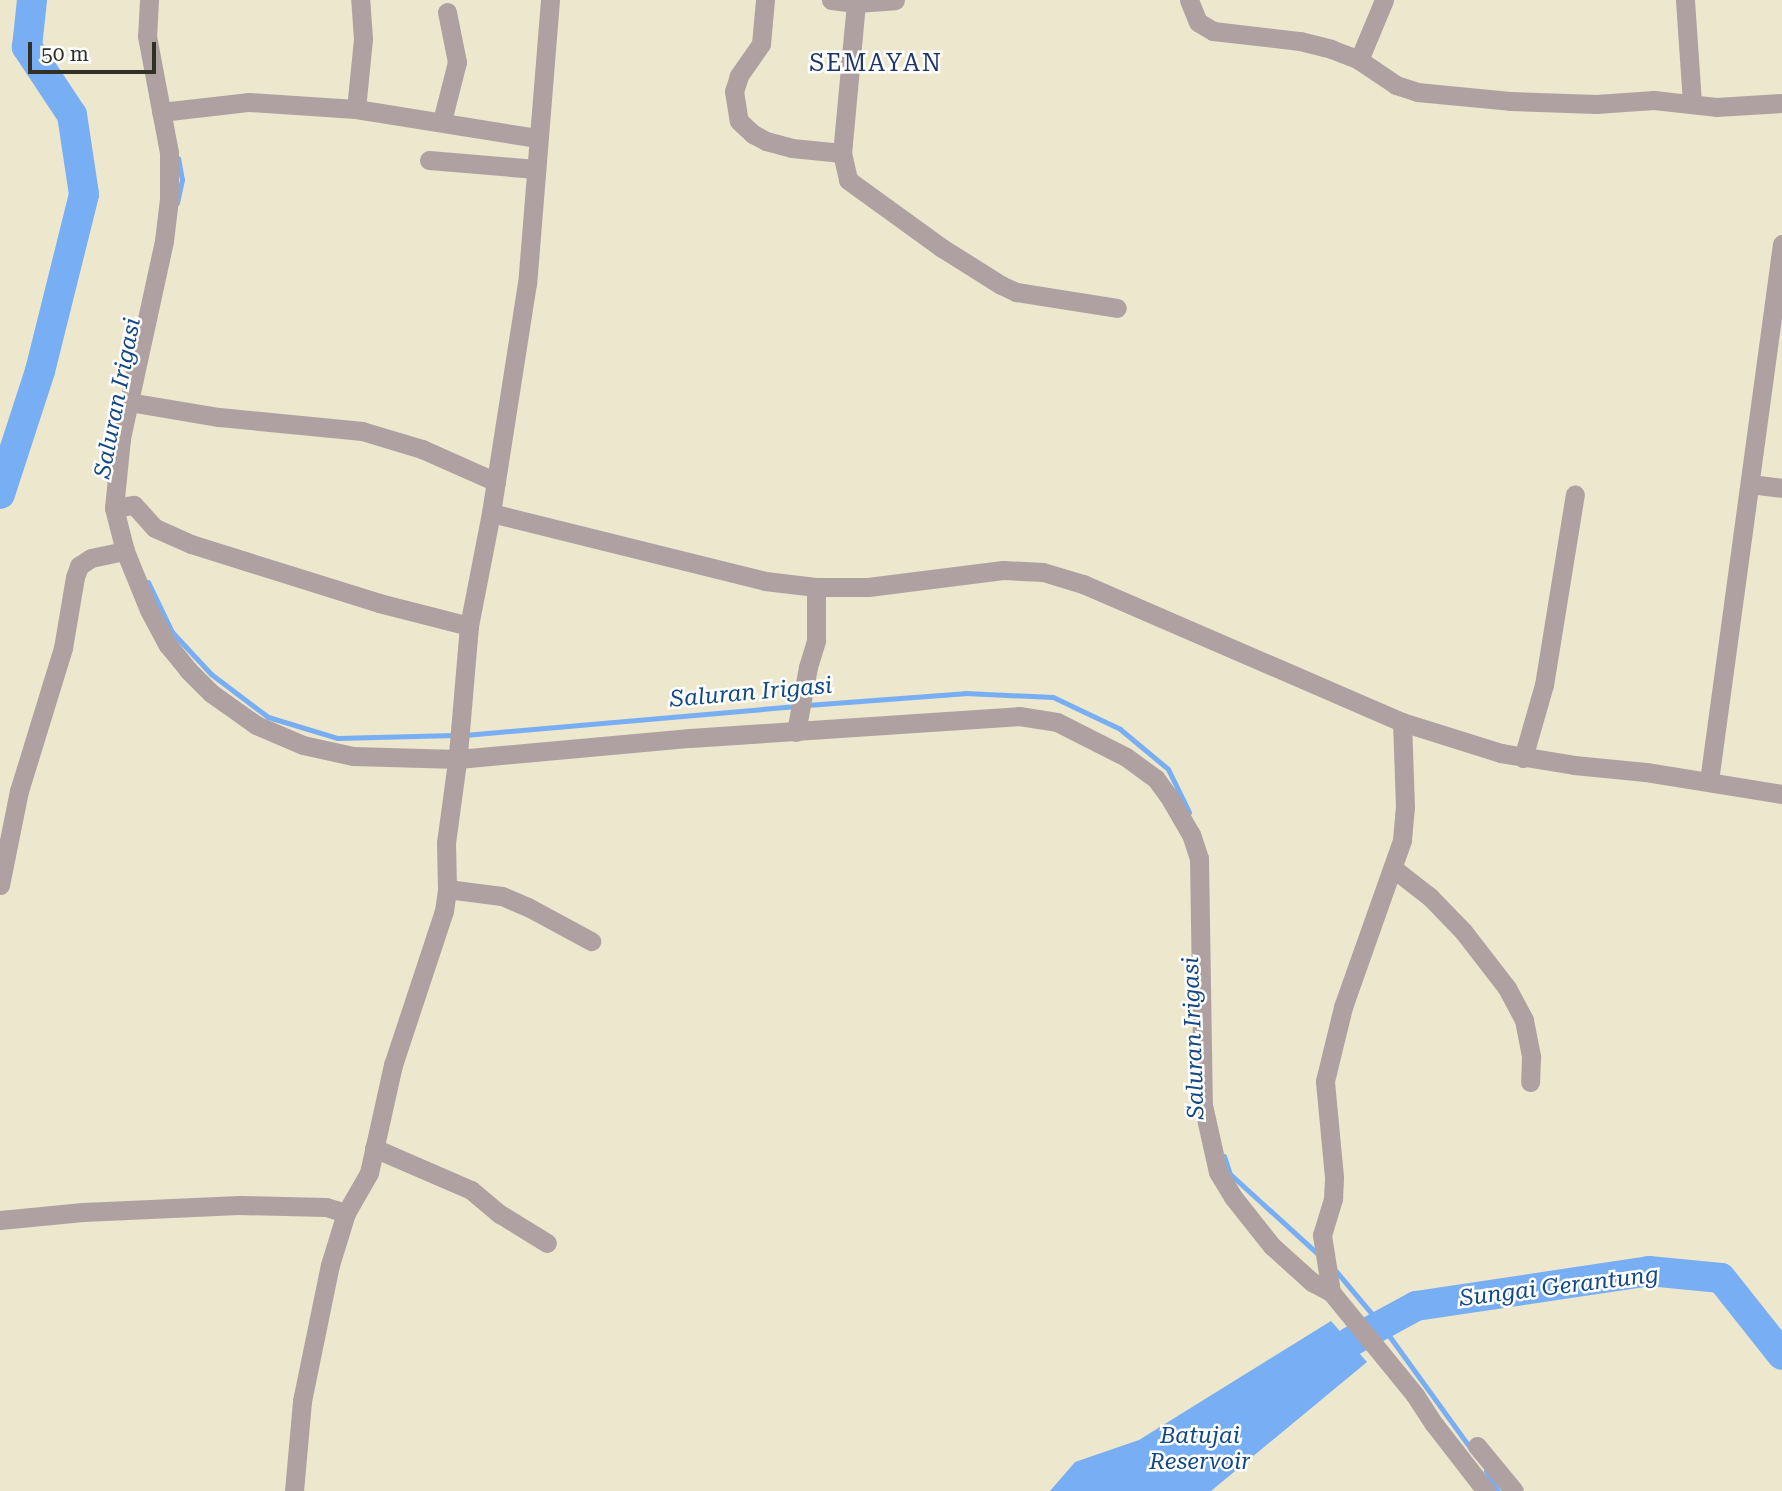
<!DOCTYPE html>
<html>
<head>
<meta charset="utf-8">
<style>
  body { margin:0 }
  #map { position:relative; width:1782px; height:1491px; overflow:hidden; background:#ece7cd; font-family:"Roboto Serif",serif }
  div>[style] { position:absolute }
  .water>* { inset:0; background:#78aef3 }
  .stream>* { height:5px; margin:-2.5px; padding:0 2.5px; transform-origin:2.5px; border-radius:2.5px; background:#78aef3 }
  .river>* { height:30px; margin:-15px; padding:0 15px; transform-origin:15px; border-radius:15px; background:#78aef3 }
  .minor>* { height:19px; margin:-9.5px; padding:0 9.5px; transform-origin:9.5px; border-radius:9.5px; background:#afa1a2 }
  .tertiary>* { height:19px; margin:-9.5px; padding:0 9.5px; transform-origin:9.5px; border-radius:9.5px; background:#afa1a2 }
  span { translate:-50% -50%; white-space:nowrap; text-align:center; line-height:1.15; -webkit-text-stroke:5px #fff; paint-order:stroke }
  .water-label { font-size:23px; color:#124885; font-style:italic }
  .quarter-label { font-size:24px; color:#1e366d; letter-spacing:2px }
  .scale { position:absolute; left:28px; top:42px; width:128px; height:32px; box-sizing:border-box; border:4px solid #313025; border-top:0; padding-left:9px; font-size:21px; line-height:24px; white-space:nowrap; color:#313025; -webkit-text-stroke:5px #fff; paint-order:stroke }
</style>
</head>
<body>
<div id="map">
  <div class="water">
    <i style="clip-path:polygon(1331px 1321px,1367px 1362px,1211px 1491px,1050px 1491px,1075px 1462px,1139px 1440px)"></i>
  </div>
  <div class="stream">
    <i style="left:177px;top:203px;width:24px;rotate:-78deg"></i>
    <i style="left:182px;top:180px;width:22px;rotate:-100deg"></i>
    <i style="left:148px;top:582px;width:55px;rotate:64.4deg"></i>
    <i style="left:172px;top:632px;width:57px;rotate:47.1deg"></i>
    <i style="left:211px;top:674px;width:71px;rotate:37deg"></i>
    <i style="left:268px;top:717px;width:72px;rotate:16.9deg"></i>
    <i style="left:337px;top:738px;width:118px;rotate:-1.5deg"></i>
    <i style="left:807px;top:705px;width:158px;rotate:-4.3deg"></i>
    <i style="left:965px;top:693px;width:88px;rotate:2.6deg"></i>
    <i style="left:1053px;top:697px;width:74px;rotate:25.5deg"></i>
    <i style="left:1120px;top:729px;width:62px;rotate:39.8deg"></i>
    <i style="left:1168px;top:769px;width:48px;rotate:64deg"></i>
    <i style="left:465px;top:735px;width:333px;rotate:-5deg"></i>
    <i style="left:1224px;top:1156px;width:19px;rotate:72deg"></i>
    <i style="left:1230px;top:1174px;width:122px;rotate:42.3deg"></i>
    <i style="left:1335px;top:1270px;width:73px;rotate:50deg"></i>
    <i style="left:1382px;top:1326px;width:152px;rotate:54.1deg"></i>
    <i style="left:1486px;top:1471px;width:23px;rotate:59deg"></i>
  </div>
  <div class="river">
    <i style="left:0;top:494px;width:129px;rotate:-72deg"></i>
    <i style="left:40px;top:371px;width:182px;rotate:-76deg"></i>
    <i style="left:84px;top:194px;width:80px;rotate:-98.6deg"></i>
    <i style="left:72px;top:115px;width:82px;rotate:-123.5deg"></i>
    <i style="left:27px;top:47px;width:47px;rotate:-83.9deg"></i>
    <i style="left:1350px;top:1342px;width:75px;rotate:-28.6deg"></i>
    <i style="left:1416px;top:1306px;width:236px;rotate:-8.5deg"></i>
    <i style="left:1649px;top:1271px;width:72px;rotate:5.6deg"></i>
    <i style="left:1721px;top:1278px;width:98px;rotate:51.6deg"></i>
  </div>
  <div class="minor">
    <i style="left:149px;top:0;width:36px;rotate:93deg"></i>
    <i style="left:147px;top:36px;width:118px;rotate:79.3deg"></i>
    <i style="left:169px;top:152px;width:47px;rotate:90deg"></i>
    <i style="left:169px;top:199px;width:42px;rotate:96.8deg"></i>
    <i style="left:164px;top:241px;width:203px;rotate:102.3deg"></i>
    <i style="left:121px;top:439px;width:69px;rotate:95.8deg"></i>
    <i style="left:114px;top:508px;width:44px;rotate:75.7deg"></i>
    <i style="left:125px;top:551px;width:64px;rotate:67.9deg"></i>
    <i style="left:149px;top:610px;width:40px;rotate:62deg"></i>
    <i style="left:168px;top:645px;width:32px;rotate:51deg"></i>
    <i style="left:188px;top:670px;width:33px;rotate:45deg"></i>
    <i style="left:211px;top:693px;width:55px;rotate:35.4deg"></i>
    <i style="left:256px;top:725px;width:51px;rotate:23.1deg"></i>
    <i style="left:303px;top:745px;width:51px;rotate:12.4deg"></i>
    <i style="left:353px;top:756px;width:105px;rotate:1.6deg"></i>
    <i style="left:458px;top:759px;width:233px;rotate:-5.2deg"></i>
    <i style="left:690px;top:738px;width:330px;rotate:-3.8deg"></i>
    <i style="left:1019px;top:716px;width:38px;rotate:9deg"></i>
    <i style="left:1057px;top:722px;width:77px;rotate:26.9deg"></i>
    <i style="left:1126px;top:757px;width:37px;rotate:36deg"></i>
    <i style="left:1156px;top:779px;width:26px;rotate:54deg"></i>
    <i style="left:1171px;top:800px;width:39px;rotate:60deg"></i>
    <i style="left:1191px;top:834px;width:25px;rotate:72deg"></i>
    <i style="left:1199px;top:858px;width:247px;rotate:89.1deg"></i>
    <i style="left:1203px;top:1105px;width:69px;rotate:77.4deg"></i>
    <i style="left:1218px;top:1172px;width:29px;rotate:59deg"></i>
    <i style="left:1233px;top:1197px;width:63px;rotate:51.5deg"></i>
    <i style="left:1272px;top:1246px;width:54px;rotate:42deg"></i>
    <i style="left:1312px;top:1282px;width:21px;rotate:28deg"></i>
    <i style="left:1331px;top:1292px;width:133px;rotate:50.8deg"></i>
    <i style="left:1415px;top:1395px;width:35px;rotate:57deg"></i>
    <i style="left:1434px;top:1424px;width:85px;rotate:52.2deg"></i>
    <i style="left:765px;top:0;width:44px;rotate:95.2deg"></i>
    <i style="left:761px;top:44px;width:39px;rotate:125deg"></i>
    <i style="left:739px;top:76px;width:16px;rotate:108deg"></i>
    <i style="left:734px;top:91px;width:30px;rotate:81deg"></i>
    <i style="left:739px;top:121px;width:19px;rotate:43deg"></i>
    <i style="left:753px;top:134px;width:15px;rotate:28deg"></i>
    <i style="left:766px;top:141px;width:27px;rotate:15deg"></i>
    <i style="left:792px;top:148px;width:50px;rotate:5.7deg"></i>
    <i style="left:831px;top:0;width:25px;rotate:7deg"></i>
    <i style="left:856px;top:3px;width:39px;rotate:-4deg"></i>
    <i style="left:1189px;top:0;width:24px;rotate:68deg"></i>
    <i style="left:1198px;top:22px;width:17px;rotate:31deg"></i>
    <i style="left:1213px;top:31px;width:88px;rotate:6.6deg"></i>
    <i style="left:1300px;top:41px;width:32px;rotate:14deg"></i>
    <i style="left:1331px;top:49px;width:30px;rotate:21deg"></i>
    <i style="left:1359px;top:60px;width:45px;rotate:34deg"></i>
    <i style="left:1396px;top:85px;width:22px;rotate:18deg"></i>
    <i style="left:1417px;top:92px;width:93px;rotate:5.5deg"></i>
    <i style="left:1510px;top:101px;width:86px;rotate:2deg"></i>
    <i style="left:1596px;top:104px;width:58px;rotate:-3.9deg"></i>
    <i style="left:1654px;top:100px;width:62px;rotate:6.4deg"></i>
    <i style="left:1716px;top:107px;width:66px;rotate:-3.5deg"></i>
    <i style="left:1685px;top:0;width:104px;rotate:86.1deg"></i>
    <i style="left:856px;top:3px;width:151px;rotate:95.3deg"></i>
    <i style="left:842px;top:153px;width:28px;rotate:77deg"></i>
    <i style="left:848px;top:180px;width:116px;rotate:35.9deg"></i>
    <i style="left:942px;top:248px;width:70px;rotate:32.1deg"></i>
    <i style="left:1001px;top:285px;width:17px;rotate:25deg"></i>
    <i style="left:1016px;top:292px;width:102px;rotate:9deg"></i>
    <i style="left:1359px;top:60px;width:65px;rotate:-67.4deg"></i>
    <i style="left:356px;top:109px;width:70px;rotate:-84.3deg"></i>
    <i style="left:363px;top:39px;width:39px;rotate:-94deg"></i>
    <i style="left:161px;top:112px;width:89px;rotate:-6.5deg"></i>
    <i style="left:249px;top:102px;width:107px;rotate:3.7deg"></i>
    <i style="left:356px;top:109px;width:184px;rotate:9.1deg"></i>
    <i style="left:442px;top:121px;width:61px;rotate:-75.7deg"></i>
    <i style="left:457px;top:62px;width:51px;rotate:-101.3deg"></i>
    <i style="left:429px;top:160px;width:107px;rotate:4.8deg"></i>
    <i style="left:129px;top:402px;width:91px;rotate:9.5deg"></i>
    <i style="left:219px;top:417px;width:144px;rotate:5.6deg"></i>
    <i style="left:362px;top:431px;width:63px;rotate:16.7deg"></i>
    <i style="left:422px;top:449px;width:81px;rotate:24deg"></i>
    <i style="left:1750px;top:484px;width:32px;rotate:7deg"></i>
    <i style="left:114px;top:508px;width:20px;rotate:-9deg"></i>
    <i style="left:134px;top:505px;width:31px;rotate:48deg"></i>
    <i style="left:155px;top:528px;width:39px;rotate:24deg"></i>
    <i style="left:191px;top:544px;width:197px;rotate:17.4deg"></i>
    <i style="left:379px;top:603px;width:93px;rotate:14.3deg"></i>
    <i style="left:796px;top:732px;width:66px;rotate:-79.5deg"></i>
    <i style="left:808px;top:667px;width:28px;rotate:-73deg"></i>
    <i style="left:816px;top:640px;width:53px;rotate:-90deg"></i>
    <i style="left:1523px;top:758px;width:76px;rotate:-74deg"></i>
    <i style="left:1544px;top:685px;width:193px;rotate:-80.8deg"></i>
    <i style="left:1709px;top:781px;width:542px;rotate:-82.26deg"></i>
    <i style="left:1394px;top:869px;width:46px;rotate:37.9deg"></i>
    <i style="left:1430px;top:897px;width:47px;rotate:45.9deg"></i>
    <i style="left:1463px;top:931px;width:72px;rotate:52.3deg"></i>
    <i style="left:1507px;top:988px;width:36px;rotate:62deg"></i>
    <i style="left:1524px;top:1020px;width:38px;rotate:79deg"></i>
    <i style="left:1531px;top:1057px;width:25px;rotate:92deg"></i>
    <i style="left:0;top:885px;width:96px;rotate:-78.6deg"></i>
    <i style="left:19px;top:791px;width:150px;rotate:-72.9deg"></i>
    <i style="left:63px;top:648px;width:72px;rotate:-80.4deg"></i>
    <i style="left:75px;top:577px;width:12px;rotate:-70deg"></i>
    <i style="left:79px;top:566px;width:14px;rotate:-34deg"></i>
    <i style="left:91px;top:558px;width:35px;rotate:-12deg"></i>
    <i style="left:447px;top:889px;width:55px;rotate:7.3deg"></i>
    <i style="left:502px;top:896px;width:28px;rotate:23deg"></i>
    <i style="left:528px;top:907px;width:72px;rotate:28.4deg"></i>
    <i style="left:374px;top:1148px;width:106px;rotate:23.4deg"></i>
    <i style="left:471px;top:1190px;width:38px;rotate:40deg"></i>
    <i style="left:500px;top:1214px;width:55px;rotate:31.7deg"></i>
    <i style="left:0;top:1220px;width:83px;rotate:-5.5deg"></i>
    <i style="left:83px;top:1212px;width:156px;rotate:-2.6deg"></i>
    <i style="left:239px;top:1205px;width:87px;rotate:1.3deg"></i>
    <i style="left:326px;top:1207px;width:21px;rotate:17deg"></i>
    <i style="left:346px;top:1213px;width:46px;rotate:-60.1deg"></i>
    <i style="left:369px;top:1173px;width:111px;rotate:-77.5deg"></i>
    <i style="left:393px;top:1065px;width:162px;rotate:-71.7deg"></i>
    <i style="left:444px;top:911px;width:22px;rotate:-82deg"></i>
    <i style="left:447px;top:889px;width:46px;rotate:-91.2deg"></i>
    <i style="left:446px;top:843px;width:90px;rotate:-82.3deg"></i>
    <i style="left:458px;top:754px;width:128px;rotate:-85.1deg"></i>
    <i style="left:469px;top:626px;width:115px;rotate:-79deg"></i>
    <i style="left:1331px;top:1292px;width:58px;rotate:-99deg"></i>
    <i style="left:1322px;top:1235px;width:39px;rotate:-73deg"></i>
    <i style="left:1333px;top:1198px;width:21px;rotate:-87deg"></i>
    <i style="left:1334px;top:1177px;width:96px;rotate:-95.4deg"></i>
    <i style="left:1325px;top:1081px;width:76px;rotate:-76.3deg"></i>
    <i style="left:1343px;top:1007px;width:177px;rotate:-70.5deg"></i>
    <i style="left:1402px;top:840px;width:33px;rotate:-85deg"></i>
    <i style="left:1405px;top:807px;width:85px;rotate:-92deg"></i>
    <i style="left:1477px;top:1446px;width:58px;rotate:50.6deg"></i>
    <i style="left:294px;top:1491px;width:90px;rotate:-84.9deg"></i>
    <i style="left:302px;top:1401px;width:139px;rotate:-78.4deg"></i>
    <i style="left:330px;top:1265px;width:54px;rotate:-72.9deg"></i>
  </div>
  <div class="tertiary">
    <i style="left:550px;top:0;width:284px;rotate:94.6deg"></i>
    <i style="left:527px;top:283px;width:233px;rotate:98.9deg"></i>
    <i style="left:491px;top:513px;width:282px;rotate:13.9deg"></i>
    <i style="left:765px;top:581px;width:51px;rotate:6.7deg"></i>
    <i style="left:816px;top:587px;width:52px"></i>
    <i style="left:868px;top:587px;width:136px;rotate:-7.2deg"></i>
    <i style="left:1003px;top:570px;width:40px;rotate:2.9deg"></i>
    <i style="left:1043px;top:572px;width:42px;rotate:16.7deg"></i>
    <i style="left:1083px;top:584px;width:348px;rotate:23.4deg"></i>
    <i style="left:1402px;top:722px;width:104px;rotate:17.4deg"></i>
    <i style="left:1501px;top:753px;width:74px;rotate:9.3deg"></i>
    <i style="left:1574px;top:765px;width:72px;rotate:5.6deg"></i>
    <i style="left:1646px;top:772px;width:138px;rotate:9.2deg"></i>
  </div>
  <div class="water-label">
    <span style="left:118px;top:398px;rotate:-79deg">Saluran Irigasi</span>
    <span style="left:751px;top:693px;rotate:-5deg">Saluran Irigasi</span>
    <span style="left:1194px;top:1038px;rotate:-92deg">Saluran Irigasi</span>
    <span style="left:1559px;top:1287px;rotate:-7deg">Sungai Gerantung</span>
    <span style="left:1200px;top:1449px">Batujai<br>Reservoir</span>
  </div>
  <div class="quarter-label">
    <span style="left:876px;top:64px">SEMAYAN</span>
  </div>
  <div class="scale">50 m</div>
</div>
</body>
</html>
